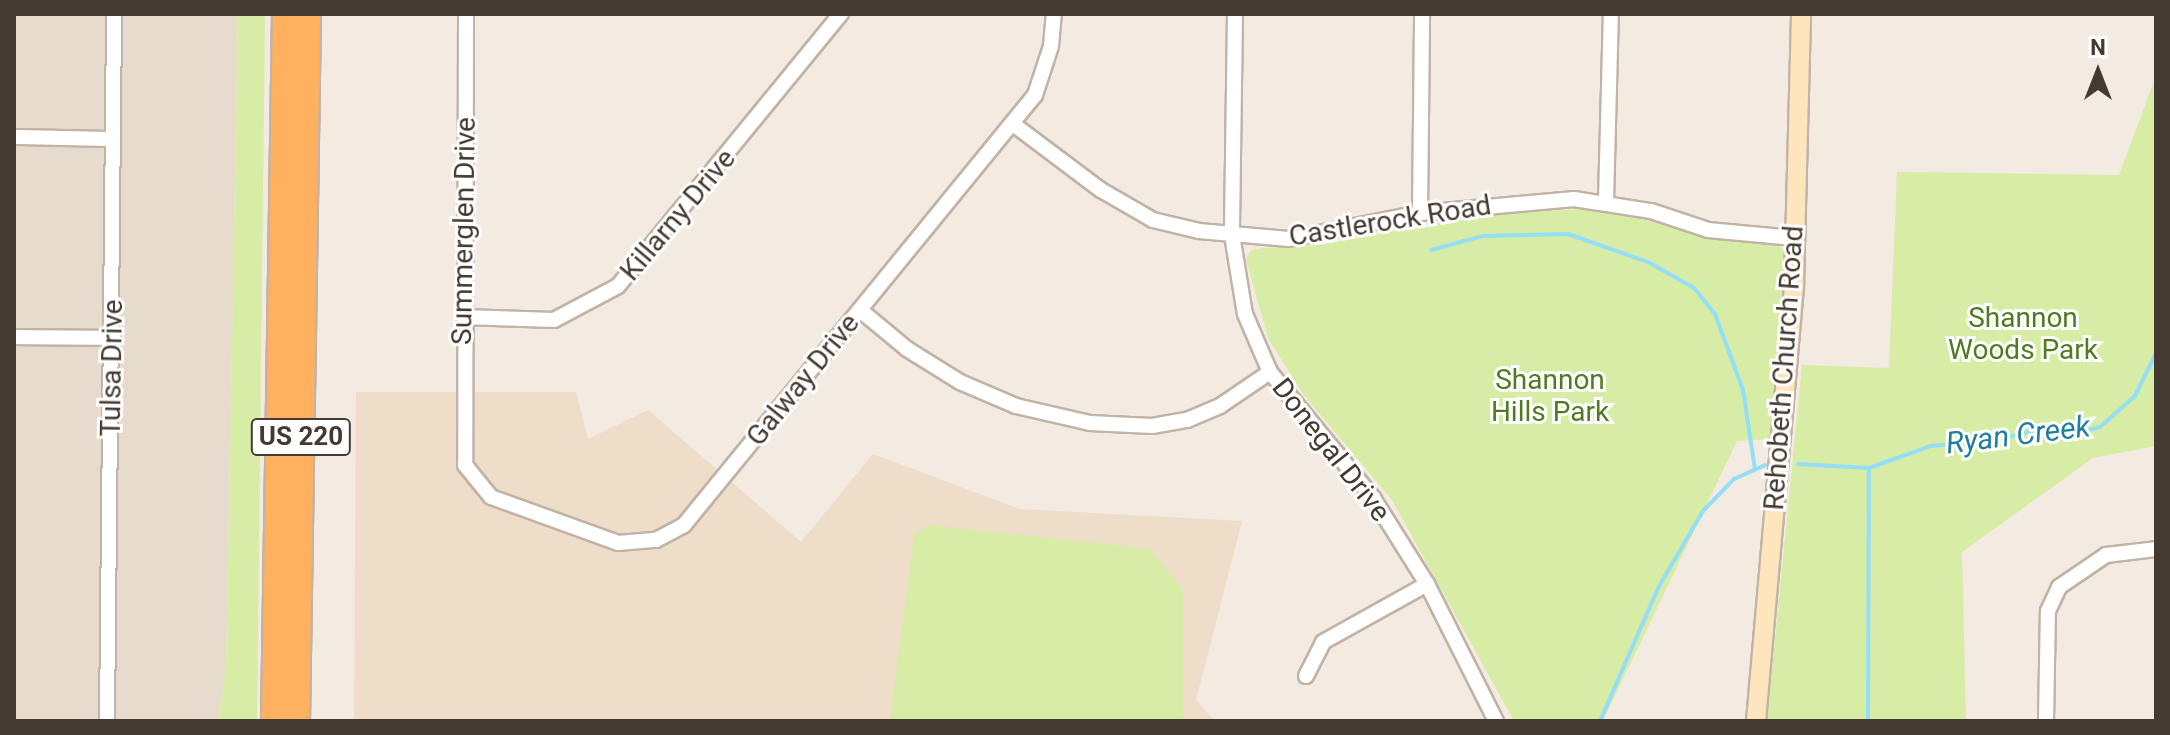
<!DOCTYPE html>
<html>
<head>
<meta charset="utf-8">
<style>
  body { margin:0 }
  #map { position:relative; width:2170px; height:735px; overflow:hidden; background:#f3eae1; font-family:Roboto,sans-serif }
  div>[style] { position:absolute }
  .residential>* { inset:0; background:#e7dbce }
  .education>* { inset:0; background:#eeddc9 }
  .green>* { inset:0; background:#d7eca5 }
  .stream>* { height:4px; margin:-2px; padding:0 2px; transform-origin:2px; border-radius:2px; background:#95def7 }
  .roads { filter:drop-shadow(2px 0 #c1b3a6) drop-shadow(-2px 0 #c1b3a6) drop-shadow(0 2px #c1b3a6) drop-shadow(0 -2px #c1b3a6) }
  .street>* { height:14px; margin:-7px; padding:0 7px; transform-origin:7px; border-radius:7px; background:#fff }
  .secondary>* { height:18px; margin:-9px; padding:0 9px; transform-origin:9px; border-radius:9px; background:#ffe5be }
  .highway>* { height:24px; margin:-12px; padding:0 12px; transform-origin:12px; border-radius:12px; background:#ffb15f }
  span { translate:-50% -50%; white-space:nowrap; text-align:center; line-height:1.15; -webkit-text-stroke:6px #fff; paint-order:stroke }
  .shield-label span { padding:2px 6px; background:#fff; border:2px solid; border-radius:6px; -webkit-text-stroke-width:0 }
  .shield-label { font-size:26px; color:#443a31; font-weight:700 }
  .street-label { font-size:28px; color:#443a31 }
  .park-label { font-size:28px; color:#507b20 }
  .water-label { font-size:30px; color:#1f7ea0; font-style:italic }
  .frame { position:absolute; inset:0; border:16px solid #443a31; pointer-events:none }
  .north { position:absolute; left:2058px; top:32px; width:80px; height:80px; -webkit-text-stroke:6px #fff; paint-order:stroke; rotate:0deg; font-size:22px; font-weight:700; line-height:32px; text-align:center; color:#443a31 }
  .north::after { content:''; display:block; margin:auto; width:28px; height:36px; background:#443a31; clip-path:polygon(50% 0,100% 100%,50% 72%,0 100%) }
</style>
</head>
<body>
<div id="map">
  <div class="residential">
    <i style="clip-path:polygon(14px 14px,238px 14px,226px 671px,218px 721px,14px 721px)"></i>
  </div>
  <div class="education">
    <i style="clip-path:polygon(356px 392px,576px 392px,588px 439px,648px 410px,801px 542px,873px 454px,1019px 509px,1242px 521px,1196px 700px,1215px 721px,354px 721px)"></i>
  </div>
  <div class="green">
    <i style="clip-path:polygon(238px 14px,265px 14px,257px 721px,218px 721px,226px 671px)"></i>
    <i style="clip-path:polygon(2156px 76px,2156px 446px,2093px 458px,1962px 552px,1966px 721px,1767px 721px,1802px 365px,1889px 368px,1897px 172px,2119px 175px)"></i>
    <i style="clip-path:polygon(1578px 209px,1620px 213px,1708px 238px,1777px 245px,1785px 251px,1771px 439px,1737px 441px,1603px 721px,1514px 721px,1392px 500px,1303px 394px,1268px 338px,1246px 259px,1251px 250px,1263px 248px,1320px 245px,1476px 216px)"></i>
    <i style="clip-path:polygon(928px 525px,1150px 549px,1183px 590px,1183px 721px,890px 721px,914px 536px)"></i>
  </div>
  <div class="stream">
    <i style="left:1431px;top:250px;width:54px;rotate:-15.1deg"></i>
    <i style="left:1483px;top:236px;width:85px;rotate:-1.3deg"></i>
    <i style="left:1568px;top:234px;width:85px;rotate:19.3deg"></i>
    <i style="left:1648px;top:262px;width:53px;rotate:29.5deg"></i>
    <i style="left:1694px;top:288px;width:33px;rotate:51deg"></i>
    <i style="left:1715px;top:314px;width:81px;rotate:69.8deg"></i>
    <i style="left:1743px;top:390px;width:80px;rotate:81.4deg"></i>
    <i style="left:1798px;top:464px;width:71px;rotate:3.2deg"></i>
    <i style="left:1869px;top:468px;width:66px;rotate:-19.5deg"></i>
    <i style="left:1931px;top:446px;width:67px;rotate:-5.1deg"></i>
    <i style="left:1998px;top:440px;width:39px;rotate:-15deg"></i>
    <i style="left:2036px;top:430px;width:44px;rotate:3.9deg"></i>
    <i style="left:2080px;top:433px;width:21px;rotate:-17deg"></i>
    <i style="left:2100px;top:427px;width:47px;rotate:-41.5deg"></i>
    <i style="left:2135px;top:396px;width:48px;rotate:-64deg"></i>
    <i style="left:1600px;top:721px;width:145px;rotate:-66.4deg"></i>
    <i style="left:1658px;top:588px;width:89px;rotate:-59.7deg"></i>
    <i style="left:1703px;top:511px;width:45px;rotate:-45.9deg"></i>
    <i style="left:1734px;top:479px;width:34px;rotate:-24deg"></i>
    <i style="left:1868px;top:721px;width:253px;rotate:-89.8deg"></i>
  </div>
  <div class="roads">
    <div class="street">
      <i style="left:466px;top:14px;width:451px;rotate:90.1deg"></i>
      <i style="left:465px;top:465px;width:41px;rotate:50.9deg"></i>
      <i style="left:491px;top:497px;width:135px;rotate:19.9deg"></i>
      <i style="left:618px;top:543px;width:38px;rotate:-5deg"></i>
      <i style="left:656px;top:540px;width:32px;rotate:-28deg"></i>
      <i style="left:684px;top:525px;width:555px;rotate:-50.78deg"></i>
      <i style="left:1035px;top:95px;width:52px;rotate:-71.9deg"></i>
      <i style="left:1051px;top:46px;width:32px;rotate:-85deg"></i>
      <i style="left:1235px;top:14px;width:221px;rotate:90.8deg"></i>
      <i style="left:1232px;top:235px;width:80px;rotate:80.7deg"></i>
      <i style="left:1245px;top:314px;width:63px;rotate:66.7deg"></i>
      <i style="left:1270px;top:372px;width:163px;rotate:50.7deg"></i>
      <i style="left:1373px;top:498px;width:102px;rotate:57.9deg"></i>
      <i style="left:1427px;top:584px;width:153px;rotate:63.3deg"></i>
      <i style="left:1013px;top:124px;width:110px;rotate:36.9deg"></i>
      <i style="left:1101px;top:190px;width:60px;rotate:30deg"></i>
      <i style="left:1153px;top:220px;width:47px;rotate:13.4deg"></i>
      <i style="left:1199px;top:231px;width:90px;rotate:5.1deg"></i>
      <i style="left:1289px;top:239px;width:134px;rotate:-11.2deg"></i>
      <i style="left:1420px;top:213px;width:155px;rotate:-5.2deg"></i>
      <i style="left:1574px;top:199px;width:78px;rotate:8.9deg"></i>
      <i style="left:1651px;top:211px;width:60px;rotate:18.4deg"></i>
      <i style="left:1708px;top:230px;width:86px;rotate:5.3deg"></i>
      <i style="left:14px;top:137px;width:99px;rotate:1.2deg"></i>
      <i style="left:1606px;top:201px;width:187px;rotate:-88.5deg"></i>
      <i style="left:1420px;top:213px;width:199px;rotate:-89.4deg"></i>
      <i style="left:860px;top:310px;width:61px;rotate:39.7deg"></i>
      <i style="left:907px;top:349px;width:62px;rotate:31.9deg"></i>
      <i style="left:960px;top:382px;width:61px;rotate:23.2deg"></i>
      <i style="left:1016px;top:406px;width:76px;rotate:12.9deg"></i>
      <i style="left:1090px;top:423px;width:62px;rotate:2.8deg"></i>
      <i style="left:1152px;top:426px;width:36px;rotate:-10deg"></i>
      <i style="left:1187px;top:420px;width:36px;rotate:-23deg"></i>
      <i style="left:1220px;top:406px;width:60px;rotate:-34.2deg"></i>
      <i style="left:463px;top:317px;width:91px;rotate:1.9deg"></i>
      <i style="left:554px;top:320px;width:72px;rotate:-28deg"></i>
      <i style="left:618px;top:286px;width:352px;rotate:-50.7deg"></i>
      <i style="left:14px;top:337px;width:99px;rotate:0.6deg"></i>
      <i style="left:1306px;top:676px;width:38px;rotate:-63deg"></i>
      <i style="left:1323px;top:642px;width:119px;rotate:-29.1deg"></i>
      <i style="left:107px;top:721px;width:707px;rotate:-89.43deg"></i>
      <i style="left:2046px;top:721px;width:110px;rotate:-89deg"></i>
      <i style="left:2048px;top:611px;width:26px;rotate:-65deg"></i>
      <i style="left:2059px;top:587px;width:57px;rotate:-34.2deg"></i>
      <i style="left:2106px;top:555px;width:50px;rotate:-6.8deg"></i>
    </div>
    <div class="secondary">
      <i style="left:1756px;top:721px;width:439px;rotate:-85deg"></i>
      <i style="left:1794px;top:284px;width:270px;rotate:-88.5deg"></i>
    </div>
    <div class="highway">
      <i style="left:274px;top:721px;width:707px;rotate:-89.11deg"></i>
      <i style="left:297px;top:721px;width:707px;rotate:-89.11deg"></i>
    </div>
  </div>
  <div class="shield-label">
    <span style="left:301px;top:437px">US 220</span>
  </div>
  <div class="street-label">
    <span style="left:678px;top:215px;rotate:-50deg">Killarny Drive</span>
    <span style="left:1390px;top:221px;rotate:-9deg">Castlerock Road</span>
    <span style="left:464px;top:231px;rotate:-89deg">Summerglen Drive</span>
    <span style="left:112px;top:368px;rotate:-89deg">Tulsa Drive</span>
    <span style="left:1784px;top:368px;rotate:-86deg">Rehobeth Church Road</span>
    <span style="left:803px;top:380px;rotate:-51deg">Galway Drive</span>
    <span style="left:1331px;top:450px;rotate:52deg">Donegal Drive</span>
  </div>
  <div class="park-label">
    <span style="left:2023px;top:334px">Shannon<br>Woods Park</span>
    <span style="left:1550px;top:396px">Shannon<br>Hills Park</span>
  </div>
  <div class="water-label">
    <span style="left:2018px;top:435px;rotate:-7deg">Ryan Creek</span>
  </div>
  <div class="frame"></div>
  <div class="north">N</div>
</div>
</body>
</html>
